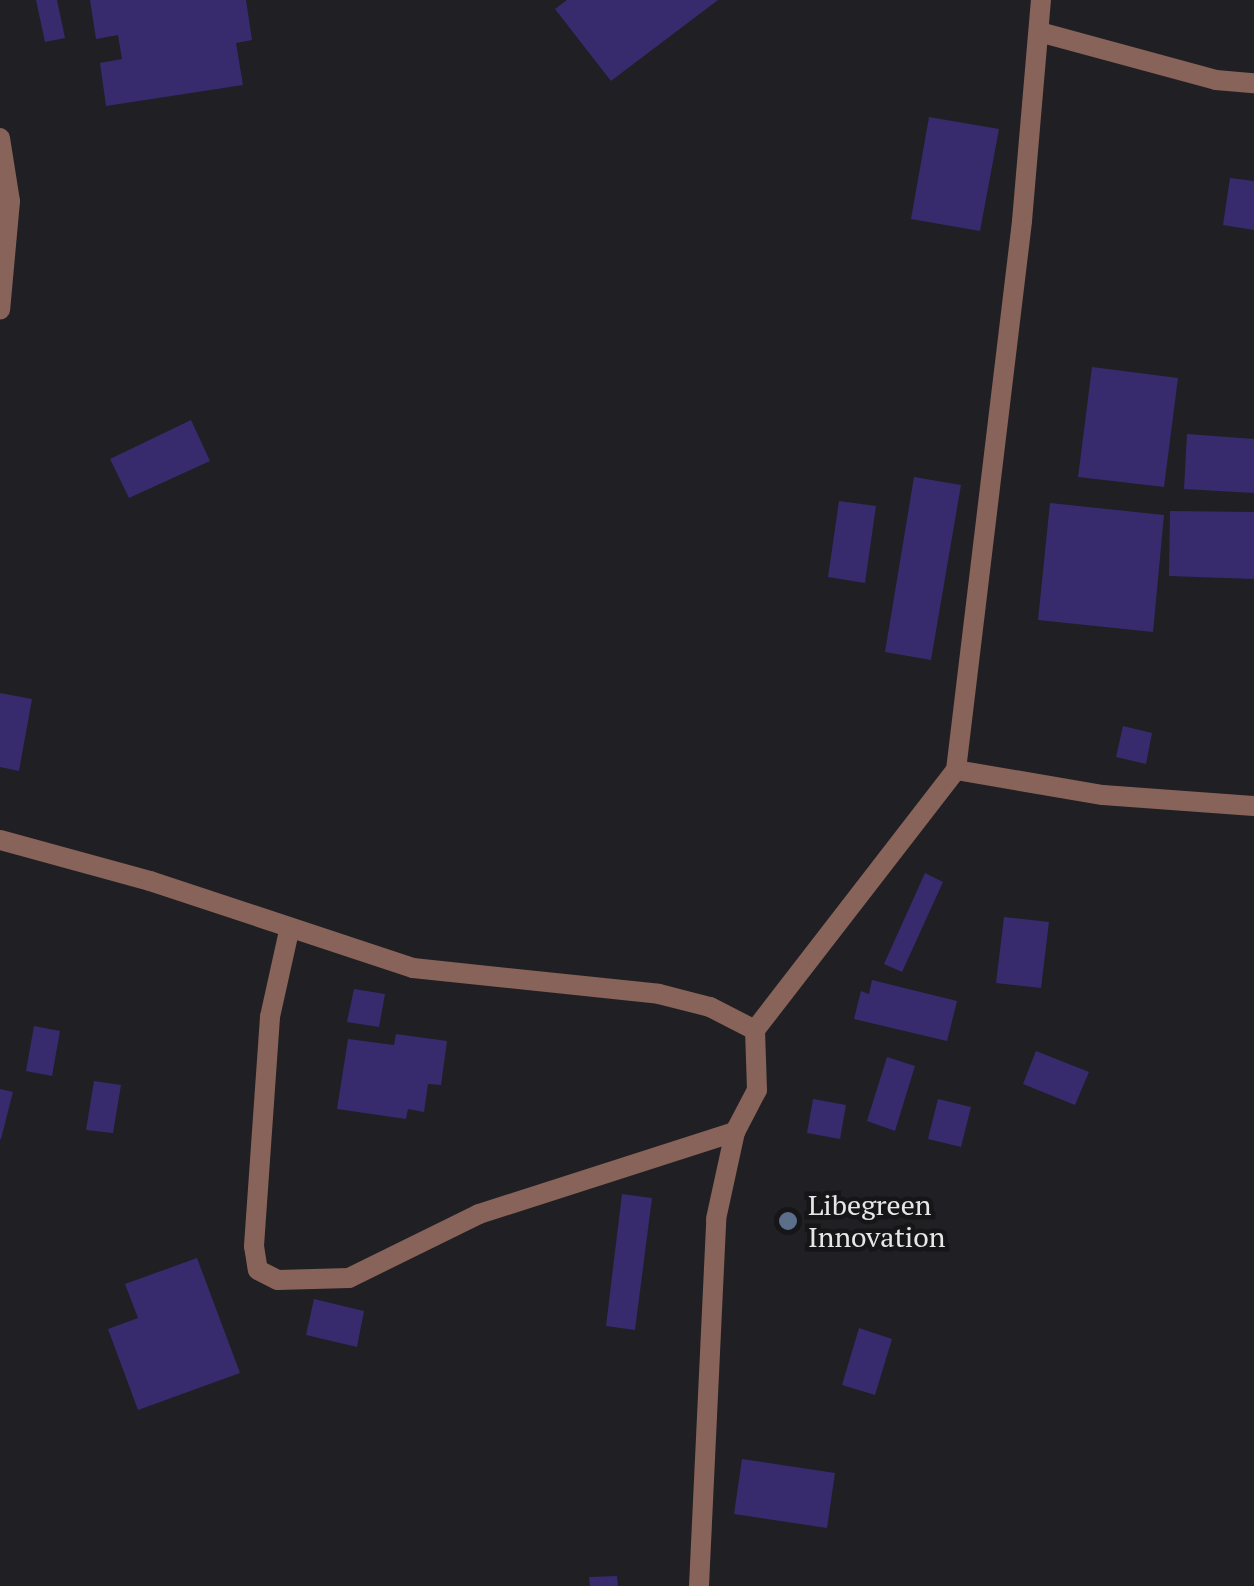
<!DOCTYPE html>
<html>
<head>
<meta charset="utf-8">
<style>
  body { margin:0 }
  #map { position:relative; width:1254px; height:1586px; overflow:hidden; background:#201f23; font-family:"PT Serif",serif }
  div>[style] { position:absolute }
  .building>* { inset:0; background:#372b6e }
  .minor>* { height:20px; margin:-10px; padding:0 10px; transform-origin:10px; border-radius:10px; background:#876359 }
  .dots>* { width:28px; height:28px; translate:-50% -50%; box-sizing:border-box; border:5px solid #161619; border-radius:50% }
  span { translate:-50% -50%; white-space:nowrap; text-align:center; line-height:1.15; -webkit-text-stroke:9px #161619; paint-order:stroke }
  .poi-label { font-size:28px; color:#e7e7e9 }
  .left { translate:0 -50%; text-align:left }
</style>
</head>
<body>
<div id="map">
  <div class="building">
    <i style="clip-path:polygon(36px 0,57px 0,65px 38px,45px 42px)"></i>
    <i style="clip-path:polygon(90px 0,246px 0,252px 40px,236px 43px,243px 85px,106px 106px,100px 63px,122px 59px,118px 35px,96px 39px)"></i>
    <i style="clip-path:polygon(567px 0,718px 0,611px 81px,555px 9px)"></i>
    <i style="clip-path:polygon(929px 117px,999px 129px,980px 231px,911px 219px)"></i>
    <i style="clip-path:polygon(1230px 178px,1254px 181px,1254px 230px,1223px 225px)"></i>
    <i style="clip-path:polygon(1092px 367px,1178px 378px,1164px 487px,1078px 477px)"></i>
    <i style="clip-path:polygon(191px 420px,210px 461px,129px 498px,110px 459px)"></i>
    <i style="clip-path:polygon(1187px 434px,1254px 439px,1254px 493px,1184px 489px)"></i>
    <i style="clip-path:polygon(914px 477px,961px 485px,931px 660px,885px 652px)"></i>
    <i style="clip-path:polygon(839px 501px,876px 506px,865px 583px,828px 577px)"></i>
    <i style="clip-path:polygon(1050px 503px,1164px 515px,1153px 632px,1038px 620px)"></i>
    <i style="clip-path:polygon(1170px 511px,1254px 512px,1254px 579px,1169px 576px)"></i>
    <i style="clip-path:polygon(0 693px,32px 699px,19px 771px,0 767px)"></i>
    <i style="clip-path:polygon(1123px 726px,1152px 733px,1146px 764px,1116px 757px)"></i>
    <i style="clip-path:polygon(925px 873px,943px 882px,902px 972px,884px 964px)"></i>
    <i style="clip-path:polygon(1004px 917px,1049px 922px,1041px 988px,996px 983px)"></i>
    <i style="clip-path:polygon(872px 980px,957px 1001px,947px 1041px,854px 1019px,861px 991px,869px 994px)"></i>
    <i style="clip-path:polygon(354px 989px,385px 994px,379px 1027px,347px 1022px)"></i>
    <i style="clip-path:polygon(34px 1026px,60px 1031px,52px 1076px,26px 1071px)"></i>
    <i style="clip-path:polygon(396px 1034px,447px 1041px,441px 1085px,428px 1084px,424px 1112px,408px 1109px,406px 1119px,337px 1109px,348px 1039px,394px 1045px)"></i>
    <i style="clip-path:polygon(1036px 1051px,1089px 1072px,1075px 1105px,1023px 1084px)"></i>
    <i style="clip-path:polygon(887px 1057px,915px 1066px,895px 1131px,867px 1121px)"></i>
    <i style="clip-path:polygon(94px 1081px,121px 1085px,113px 1133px,86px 1130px)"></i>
    <i style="clip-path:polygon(0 1089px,13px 1092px,1px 1139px,0 1139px)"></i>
    <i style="clip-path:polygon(813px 1099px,846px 1105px,840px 1139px,807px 1133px)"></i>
    <i style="clip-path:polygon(938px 1099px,971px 1107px,961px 1147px,928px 1139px)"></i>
    <i style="clip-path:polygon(622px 1194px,652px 1198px,635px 1330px,606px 1326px)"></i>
    <i style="clip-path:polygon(197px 1258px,240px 1373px,138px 1410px,108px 1329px,138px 1318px,125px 1284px)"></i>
    <i style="clip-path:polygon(314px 1299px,364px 1311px,357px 1347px,306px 1335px)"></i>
    <i style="clip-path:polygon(859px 1328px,892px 1339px,875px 1395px,842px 1385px)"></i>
    <i style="clip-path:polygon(742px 1459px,835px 1473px,827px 1528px,734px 1514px)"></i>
    <i style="clip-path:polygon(617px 1576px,618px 1586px,590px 1586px,589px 1577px)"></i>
  </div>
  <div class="minor">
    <i style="left:1043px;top:33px;width:179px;rotate:15.2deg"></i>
    <i style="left:1216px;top:80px;width:38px;rotate:5deg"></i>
    <i style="left:0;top:138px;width:64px;rotate:81deg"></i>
    <i style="left:10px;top:201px;width:109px;rotate:95.2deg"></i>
    <i style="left:956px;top:770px;width:149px;rotate:9.7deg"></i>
    <i style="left:1103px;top:795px;width:151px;rotate:4.2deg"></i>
    <i style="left:0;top:840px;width:156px;rotate:15.3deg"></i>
    <i style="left:150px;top:881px;width:277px;rotate:18.3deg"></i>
    <i style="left:413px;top:968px;width:247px;rotate:6deg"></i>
    <i style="left:659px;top:994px;width:53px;rotate:14.3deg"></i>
    <i style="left:710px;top:1007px;width:51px;rotate:27.1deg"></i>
    <i style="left:289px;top:931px;width:88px;rotate:102.5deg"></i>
    <i style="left:270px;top:1017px;width:230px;rotate:94deg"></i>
    <i style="left:254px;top:1246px;width:24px;rotate:81deg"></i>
    <i style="left:258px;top:1270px;width:22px;rotate:27deg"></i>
    <i style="left:278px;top:1280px;width:71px;rotate:-1.6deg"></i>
    <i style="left:349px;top:1278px;width:145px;rotate:-26.2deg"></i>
    <i style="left:479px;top:1214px;width:269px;rotate:-17.8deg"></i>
    <i style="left:699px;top:1586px;width:367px;rotate:-87.3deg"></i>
    <i style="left:716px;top:1219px;width:89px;rotate:-77.7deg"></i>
    <i style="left:735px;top:1132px;width:47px;rotate:-62.4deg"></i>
    <i style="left:757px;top:1090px;width:60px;rotate:-91.9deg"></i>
    <i style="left:755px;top:1030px;width:329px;rotate:-52.3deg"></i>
    <i style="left:956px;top:770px;width:553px;rotate:-83.14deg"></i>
    <i style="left:1022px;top:221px;width:222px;rotate:-85.1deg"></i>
  </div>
  <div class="dots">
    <i style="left:788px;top:1221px;background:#5c6f8a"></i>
  </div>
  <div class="poi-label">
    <span class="left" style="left:808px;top:1221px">Libegreen<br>Innovation</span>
  </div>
</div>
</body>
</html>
